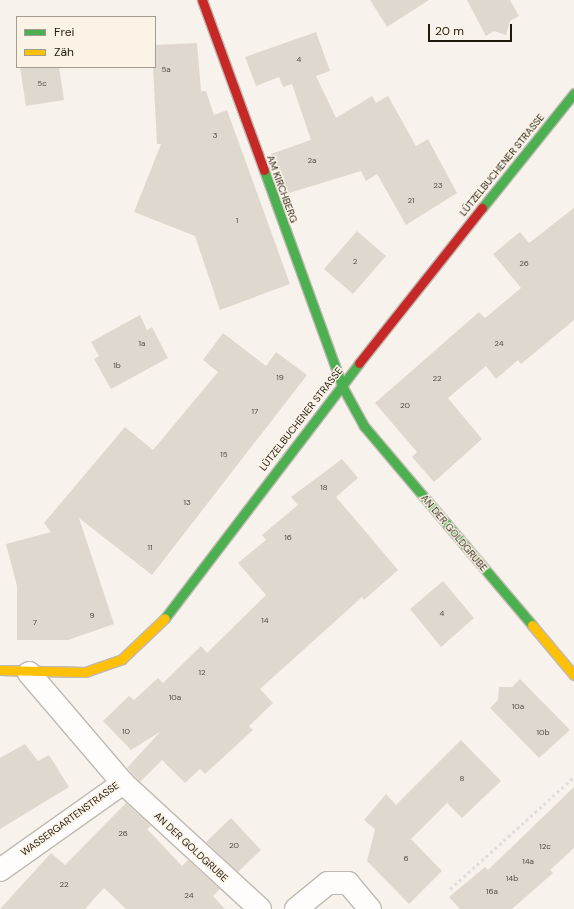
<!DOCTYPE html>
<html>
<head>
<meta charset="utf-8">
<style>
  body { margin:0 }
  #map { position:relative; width:574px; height:909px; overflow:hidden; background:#f7f2ec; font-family:"DM Sans",sans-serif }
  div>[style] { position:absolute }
  .building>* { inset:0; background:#dfd8cf }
  .path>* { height:2.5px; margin-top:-1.25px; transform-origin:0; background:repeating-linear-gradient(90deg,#dfdedc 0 3px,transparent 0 6px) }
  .roads { filter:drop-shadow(1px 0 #bfb9b1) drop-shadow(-1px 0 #bfb9b1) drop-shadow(0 1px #bfb9b1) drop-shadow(0 -1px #bfb9b1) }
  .street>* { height:22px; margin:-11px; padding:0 11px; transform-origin:11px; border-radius:11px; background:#fefdfc }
  .fast>* { height:9px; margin:-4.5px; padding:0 4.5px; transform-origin:4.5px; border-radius:4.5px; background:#4caf50 }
  .slow>* { height:9px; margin:-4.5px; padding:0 4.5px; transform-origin:4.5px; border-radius:4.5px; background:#ffc107 }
  .jam>* { height:9px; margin:-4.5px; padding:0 4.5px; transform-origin:4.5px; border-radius:4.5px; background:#c62828 }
  span { translate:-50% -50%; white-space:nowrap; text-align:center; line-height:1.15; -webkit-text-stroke:3px #fcf3e7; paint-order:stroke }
  .number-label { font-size:8px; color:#524b40 }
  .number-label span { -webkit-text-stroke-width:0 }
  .street-label { font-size:10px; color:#20190d }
  .legend { position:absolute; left:16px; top:16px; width:140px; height:52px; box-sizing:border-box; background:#fcf3e7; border:1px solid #a49c90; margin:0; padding:5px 7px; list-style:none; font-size:12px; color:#20190d }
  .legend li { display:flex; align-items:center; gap:8px; height:20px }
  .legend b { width:20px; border:1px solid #a49c90 }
  .scale { position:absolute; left:428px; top:24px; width:84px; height:18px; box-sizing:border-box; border:2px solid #20190d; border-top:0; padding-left:5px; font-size:12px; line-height:14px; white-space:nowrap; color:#20190d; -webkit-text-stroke:3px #fcf3e7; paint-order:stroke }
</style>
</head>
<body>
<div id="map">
  <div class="building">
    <i style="clip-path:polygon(370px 0,429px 0,387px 27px)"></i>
    <i style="clip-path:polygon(467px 0,510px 0,519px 16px,510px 21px,506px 35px,494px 31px,486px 36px)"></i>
    <i style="clip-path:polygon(316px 32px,330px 71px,316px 76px,336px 118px,372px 96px,376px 103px,388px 96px,416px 146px,428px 139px,457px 193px,406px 225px,377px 174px,366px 181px,361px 171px,286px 194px,271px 154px,311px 140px,292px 84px,283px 87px,279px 77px,256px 86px,245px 57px)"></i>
    <i style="clip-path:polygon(197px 43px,201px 91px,206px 91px,214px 115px,227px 110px,290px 284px,220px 310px,195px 236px,134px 212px,161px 144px,157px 144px,153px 67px,155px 45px)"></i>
    <i style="clip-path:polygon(20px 67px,59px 67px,64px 100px,26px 106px)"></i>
    <i style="clip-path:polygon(574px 208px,574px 320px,521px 364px,518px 360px,496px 379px,486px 366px,448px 398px,482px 439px,434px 482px,412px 457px,417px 452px,375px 403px,479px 312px,485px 318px,521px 288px,493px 254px,520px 232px,529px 243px)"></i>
    <i style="clip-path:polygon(357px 231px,386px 256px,353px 294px,324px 269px)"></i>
    <i style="clip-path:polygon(140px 315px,147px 330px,152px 327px,168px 358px,111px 389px,94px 359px,99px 356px,91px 342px)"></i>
    <i style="clip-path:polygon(223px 333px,266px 366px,276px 352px,307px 375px,152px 575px,79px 518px,114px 624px,68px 640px,17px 640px,17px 586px,6px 544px,51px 532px,44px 523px,125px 427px,153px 450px,218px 372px,203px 360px)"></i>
    <i style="clip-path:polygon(342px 459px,358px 478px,336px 497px,398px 570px,364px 600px,362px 597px,260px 689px,273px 703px,249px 726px,253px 730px,205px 774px,200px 769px,185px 783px,162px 760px,140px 782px,127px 768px,160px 732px,131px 750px,103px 721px,129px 696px,134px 700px,158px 678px,163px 683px,201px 646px,207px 653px,266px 595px,238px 563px,266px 540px,262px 535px,298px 505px,291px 497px)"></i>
    <i style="clip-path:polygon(443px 581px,474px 618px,441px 647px,410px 609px)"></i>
    <i style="clip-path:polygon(520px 679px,570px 730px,539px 758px,490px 708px,498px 700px,499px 687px,512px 687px)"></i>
    <i style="clip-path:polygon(461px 740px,501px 781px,462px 818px,447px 803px,411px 839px,442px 871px,409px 904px,367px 861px,375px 829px,364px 820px,386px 794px,396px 805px)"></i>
    <i style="clip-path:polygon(25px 744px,38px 761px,49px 755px,69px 787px,0 829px,0 758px)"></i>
    <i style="clip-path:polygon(574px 787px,574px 848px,550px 870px,553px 873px,512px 909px,460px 909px,449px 897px,485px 867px,488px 870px)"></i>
    <i style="clip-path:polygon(126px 803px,151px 826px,147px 829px,182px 866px,188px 860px,220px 889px,213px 896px,225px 909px,126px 909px,104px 888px,85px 909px,0 909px,51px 853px,65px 865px)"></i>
    <i style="clip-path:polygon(231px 818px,261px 850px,238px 872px,206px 842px)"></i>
  </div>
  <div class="path">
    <i style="left:450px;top:889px;width:167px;rotate:-42.1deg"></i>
  </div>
  <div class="roads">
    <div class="street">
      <i style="left:29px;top:673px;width:145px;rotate:49.5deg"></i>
      <i style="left:123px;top:783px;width:186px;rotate:42.6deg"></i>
      <i style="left:0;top:870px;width:151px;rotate:-35.3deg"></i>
      <i style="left:296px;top:909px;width:41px;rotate:-39.1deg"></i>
      <i style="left:328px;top:883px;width:20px"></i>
      <i style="left:348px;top:883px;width:34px;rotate:50deg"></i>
    </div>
    <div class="fast">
      <i style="left:264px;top:170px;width:230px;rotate:70.1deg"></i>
      <i style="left:342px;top:386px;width:46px;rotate:61.2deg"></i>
      <i style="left:364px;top:426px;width:260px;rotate:49.8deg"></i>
      <i style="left:482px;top:208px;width:147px;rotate:-51.3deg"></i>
      <i style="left:165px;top:618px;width:320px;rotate:-52.7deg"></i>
    </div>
    <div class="slow">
      <i style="left:532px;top:625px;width:65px;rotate:50deg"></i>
      <i style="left:0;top:670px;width:85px;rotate:1.3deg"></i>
      <i style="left:85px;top:672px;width:39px;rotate:-19deg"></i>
      <i style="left:122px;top:659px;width:59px;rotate:-43.6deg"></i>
    </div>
    <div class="jam">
      <i style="left:202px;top:0;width:181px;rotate:70deg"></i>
      <i style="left:359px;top:363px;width:198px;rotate:-51.6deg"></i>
    </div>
  </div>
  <div class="number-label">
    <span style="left:299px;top:60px">4</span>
    <span style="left:166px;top:70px">5a</span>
    <span style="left:42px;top:84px">5c</span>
    <span style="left:215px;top:136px">3</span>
    <span style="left:312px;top:161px">2a</span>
    <span style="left:438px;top:186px">23</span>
    <span style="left:411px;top:201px">21</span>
    <span style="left:237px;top:221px">1</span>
    <span style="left:355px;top:262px">2</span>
    <span style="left:524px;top:264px">26</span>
    <span style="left:142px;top:344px">1a</span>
    <span style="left:499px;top:344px">24</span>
    <span style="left:117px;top:366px">1b</span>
    <span style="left:280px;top:378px">19</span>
    <span style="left:437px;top:379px">22</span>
    <span style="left:405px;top:406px">20</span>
    <span style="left:255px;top:412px">17</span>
    <span style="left:224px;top:455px">15</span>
    <span style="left:324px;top:488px">18</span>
    <span style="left:187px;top:503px">13</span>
    <span style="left:288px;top:538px">16</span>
    <span style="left:150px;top:548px">11</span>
    <span style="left:442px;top:614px">4</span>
    <span style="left:92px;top:616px">9</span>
    <span style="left:265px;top:621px">14</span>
    <span style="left:35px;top:623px">7</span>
    <span style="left:202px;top:673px">12</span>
    <span style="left:175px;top:698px">10a</span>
    <span style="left:518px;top:707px">10a</span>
    <span style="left:126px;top:732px">10</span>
    <span style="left:543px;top:733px">10b</span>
    <span style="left:462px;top:779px">8</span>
    <span style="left:123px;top:834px">26</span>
    <span style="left:234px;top:846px">20</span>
    <span style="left:545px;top:847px">12c</span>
    <span style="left:406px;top:859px">6</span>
    <span style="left:528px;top:862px">14a</span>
    <span style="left:512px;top:879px">14b</span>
    <span style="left:64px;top:885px">22</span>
    <span style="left:492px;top:892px">16a</span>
    <span style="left:189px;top:896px">24</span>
  </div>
  <div class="street-label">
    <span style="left:502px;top:165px;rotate:-51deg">LÜTZELBUCHENER STRASSE</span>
    <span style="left:282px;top:189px;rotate:70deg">AM KIRCHBERG</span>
    <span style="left:301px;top:419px;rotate:-52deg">LÜTZELBUCHENER STRASSE</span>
    <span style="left:454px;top:533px;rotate:50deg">AN DER GOLDGRUBE</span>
    <span style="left:70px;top:819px;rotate:-36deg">WASSERGARTENSTRASSE</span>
    <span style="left:191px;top:847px;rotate:43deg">AN DER GOLDGRUBE</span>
  </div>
  <ul class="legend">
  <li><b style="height:5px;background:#4caf50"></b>Frei</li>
  <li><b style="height:5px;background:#ffc107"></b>Zäh</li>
  </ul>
  <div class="scale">20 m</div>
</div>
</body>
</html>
